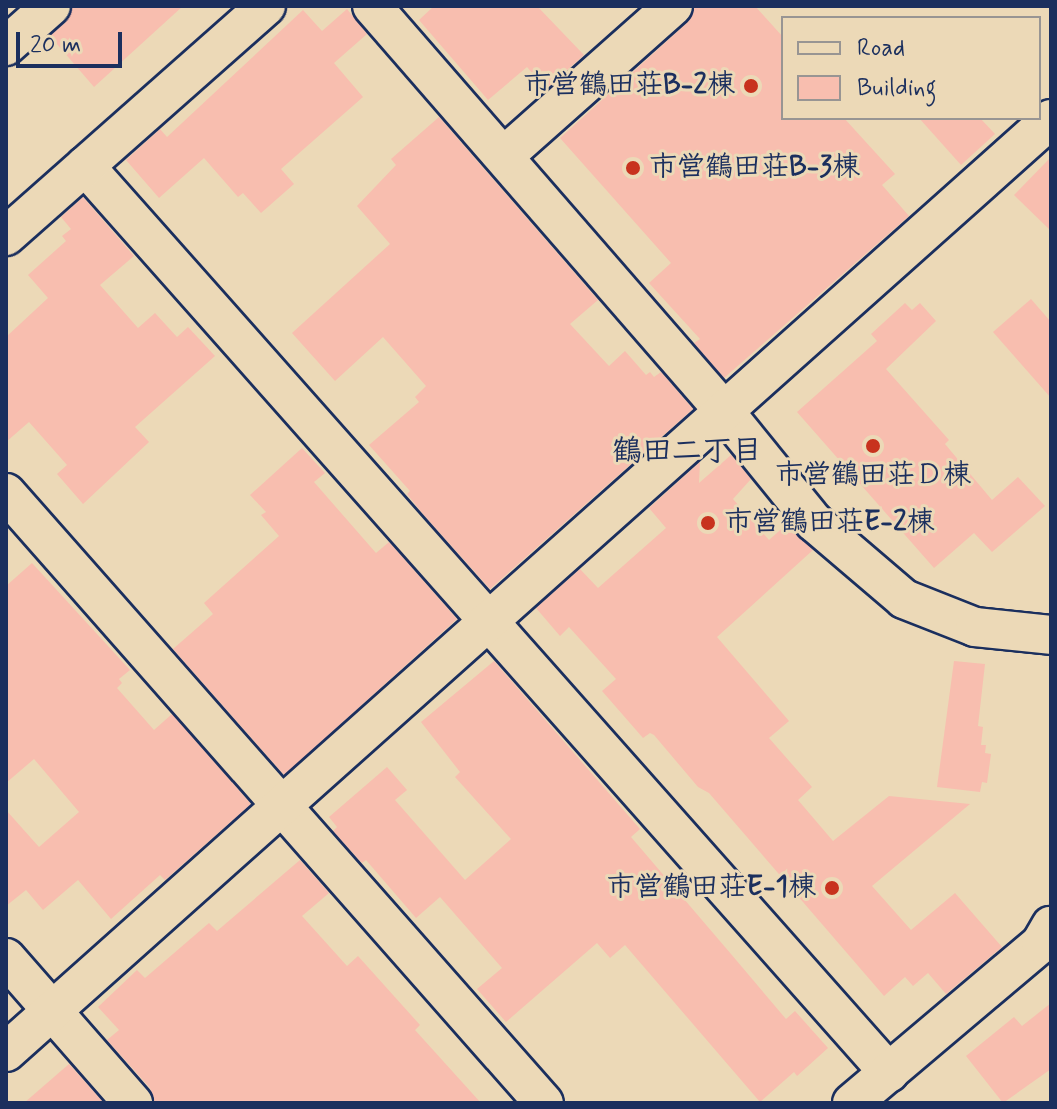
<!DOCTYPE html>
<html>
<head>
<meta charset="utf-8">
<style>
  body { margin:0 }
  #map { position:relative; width:1057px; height:1109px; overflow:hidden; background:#ecd9b7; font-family:Mynerve,"Klee One",sans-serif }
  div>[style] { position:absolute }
  .building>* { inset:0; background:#f8beaf }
  .roads { filter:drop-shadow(2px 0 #1b2f5e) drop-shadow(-2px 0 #1b2f5e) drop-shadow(0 2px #1b2f5e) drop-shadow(0 -2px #1b2f5e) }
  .minor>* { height:38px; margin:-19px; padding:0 19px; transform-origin:19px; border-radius:19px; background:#ecd9b7 }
  .dots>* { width:22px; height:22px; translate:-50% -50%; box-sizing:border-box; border:4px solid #ecd9b7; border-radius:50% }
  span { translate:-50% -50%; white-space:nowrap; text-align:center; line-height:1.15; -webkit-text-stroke:6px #ecd9b7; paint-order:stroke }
  .poi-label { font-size:28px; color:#1b2f5e; font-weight:700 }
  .right { translate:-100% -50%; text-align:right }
  .left { translate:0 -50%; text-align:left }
  .neighbourhood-label { font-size:30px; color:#1b2f5e; font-weight:700 }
  .frame { position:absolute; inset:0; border:8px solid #1b2f5e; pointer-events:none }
  .legend { position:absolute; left:781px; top:16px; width:260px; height:104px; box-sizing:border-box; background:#ecd9b7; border:2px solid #989593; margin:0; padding:10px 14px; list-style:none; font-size:24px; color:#1b2f5e }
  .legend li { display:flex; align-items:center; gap:16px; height:40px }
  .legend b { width:40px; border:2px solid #989593 }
  .scale { position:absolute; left:16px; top:32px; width:106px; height:36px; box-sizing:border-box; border:4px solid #1b2f5e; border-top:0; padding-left:10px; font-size:24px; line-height:28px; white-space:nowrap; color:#1b2f5e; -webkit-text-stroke:6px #ecd9b7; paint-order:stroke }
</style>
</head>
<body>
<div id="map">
  <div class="building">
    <i style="clip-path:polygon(72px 6px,183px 6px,94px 87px,50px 36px,66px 22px)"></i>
    <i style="clip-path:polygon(434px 6px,537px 6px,584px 55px,546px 89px,527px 67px,488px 100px,419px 20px)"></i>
    <i style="clip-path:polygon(694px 6px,755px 6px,783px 37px,783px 118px,844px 118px,895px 174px,882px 185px,909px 216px,724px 378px,694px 343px,700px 339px,649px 283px,671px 263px,560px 138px,688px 22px)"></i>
    <i style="clip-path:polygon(347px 9px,367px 34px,334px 63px,363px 97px,281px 169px,294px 184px,261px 213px,243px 193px,238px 197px,204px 158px,159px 198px,126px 160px,160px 129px,167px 137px,303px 10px,322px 31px)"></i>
    <i style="clip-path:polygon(439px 117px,598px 300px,570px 324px,609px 366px,625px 351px,646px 375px,650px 372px,654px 377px,661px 372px,693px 409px,490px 589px,422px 513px,407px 494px,410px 491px,369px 445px,419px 402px,415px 397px,426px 386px,383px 337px,335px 381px,292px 333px,390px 244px,357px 206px,396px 165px,391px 159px)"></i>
    <i style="clip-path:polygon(919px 118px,980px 118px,995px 134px,961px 165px)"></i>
    <i style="clip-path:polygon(1051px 157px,1051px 231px,1014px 195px)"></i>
    <i style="clip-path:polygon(83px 197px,134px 256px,100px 285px,138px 328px,155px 313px,177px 337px,188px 327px,215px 356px,135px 427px,149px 442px,83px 504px,57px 474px,67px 465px,29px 422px,6px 442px,6px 337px,48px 298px,28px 275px,66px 241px,62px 236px,71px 229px,61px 217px)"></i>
    <i style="clip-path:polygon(1031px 299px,1051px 322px,1051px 398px,993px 332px)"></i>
    <i style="clip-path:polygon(905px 303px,912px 310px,920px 303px,936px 321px,886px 369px,949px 440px,945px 444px,992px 500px,1018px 477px,1045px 506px,992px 552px,974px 533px,934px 568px,797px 412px,877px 341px,871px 334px)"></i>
    <i style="clip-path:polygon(302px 448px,325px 473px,314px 482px,376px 553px,389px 542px,457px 619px,284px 775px,173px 649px,213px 614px,204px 603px,279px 536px,261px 515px,266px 512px,250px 495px)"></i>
    <i style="clip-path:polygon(731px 455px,751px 479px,733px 499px,769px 540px,787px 524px,813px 550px,717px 637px,789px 721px,769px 738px,812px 787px,798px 800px,833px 841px,889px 796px,970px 804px,872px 886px,911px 930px,955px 893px,1002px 947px,946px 994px,928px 973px,913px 986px,905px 977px,884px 996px,709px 793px,698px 787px,654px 735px,650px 733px,643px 738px,602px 691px,616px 679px,569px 627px,560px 636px,536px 608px,580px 569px,598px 588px,666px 528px,649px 508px,700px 462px,699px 483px)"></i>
    <i style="clip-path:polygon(32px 563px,130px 670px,119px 679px,122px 683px,117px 688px,154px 730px,172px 714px,251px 804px,165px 880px,160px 875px,111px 919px,78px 880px,43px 910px,26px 890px,6px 906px,6px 810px,39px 847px,79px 812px,34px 759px,6px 783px,6px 586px)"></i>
    <i style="clip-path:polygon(494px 661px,640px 829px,631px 837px,731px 954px,786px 1019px,795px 1011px,828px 1048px,797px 1076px,794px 1072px,760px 1102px,625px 945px,610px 958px,597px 943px,506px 1022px,477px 989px,502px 968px,440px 897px,416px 918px,366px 860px,362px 863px,333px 831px,337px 827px,329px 817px,387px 767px,407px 790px,395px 800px,465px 880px,511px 839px,455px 777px,460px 772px,421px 722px)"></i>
    <i style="clip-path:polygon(954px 661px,985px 664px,978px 726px,983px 727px,981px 745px,986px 745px,985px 753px,991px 754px,987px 783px,982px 782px,980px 792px,937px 787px)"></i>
    <i style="clip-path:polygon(300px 860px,329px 893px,302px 916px,347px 966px,358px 956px,420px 1025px,415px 1030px,481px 1103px,154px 1103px,150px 1088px,107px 1040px,119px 1030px,98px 1007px,137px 970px,145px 978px,209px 923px,217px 931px)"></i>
    <i style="clip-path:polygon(1051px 1003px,1051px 1069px,1003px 1103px,966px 1056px,1014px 1017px,1022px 1026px)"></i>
    <i style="clip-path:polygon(69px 1064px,104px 1103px,24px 1103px)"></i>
  </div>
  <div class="roads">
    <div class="minor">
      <i style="left:372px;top:6px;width:537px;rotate:49deg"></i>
      <i style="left:724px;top:411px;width:143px;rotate:51deg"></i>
      <i style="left:814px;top:522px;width:118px;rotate:40.5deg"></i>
      <i style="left:904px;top:599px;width:76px;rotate:21.5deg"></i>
      <i style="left:975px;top:627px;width:76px;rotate:6deg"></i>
      <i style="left:6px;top:46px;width:60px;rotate:-41.6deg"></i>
      <i style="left:504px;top:156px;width:226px;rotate:-41.6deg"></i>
      <i style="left:85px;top:166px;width:1212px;rotate:48.44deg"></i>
      <i style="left:6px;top:236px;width:347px;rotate:-41.5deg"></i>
      <i style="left:6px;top:493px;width:813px;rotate:48.59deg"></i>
      <i style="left:6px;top:958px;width:193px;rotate:48.8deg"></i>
      <i style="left:6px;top:1052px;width:1401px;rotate:-41.76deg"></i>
      <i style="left:852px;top:1103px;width:248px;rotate:-40.2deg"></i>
      <i style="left:1041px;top:943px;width:20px;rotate:-60deg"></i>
    </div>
  </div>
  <div class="dots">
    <i style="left:751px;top:86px;background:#c8321e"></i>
    <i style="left:633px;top:168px;background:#c8321e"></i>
    <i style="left:873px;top:446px;background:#c8321e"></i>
    <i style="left:708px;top:523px;background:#c8321e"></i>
    <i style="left:832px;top:888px;background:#c8321e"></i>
  </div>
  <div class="poi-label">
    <span class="right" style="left:735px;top:86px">市営鶴田荘B-2棟</span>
    <span class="left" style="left:649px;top:168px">市営鶴田荘B-3棟</span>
    <span style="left:873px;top:476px">市営鶴田荘Ｄ棟</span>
    <span class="left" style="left:724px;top:523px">市営鶴田荘E-2棟</span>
    <span class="right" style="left:816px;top:888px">市営鶴田荘E-1棟</span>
  </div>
  <div class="neighbourhood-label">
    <span style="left:687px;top:452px">鶴田二丁目</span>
  </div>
  <div class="frame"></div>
  <ul class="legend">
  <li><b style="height:10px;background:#ecd9b7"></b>Road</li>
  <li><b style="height:22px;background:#f8beaf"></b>Building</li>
  </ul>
  <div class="scale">20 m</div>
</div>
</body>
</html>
